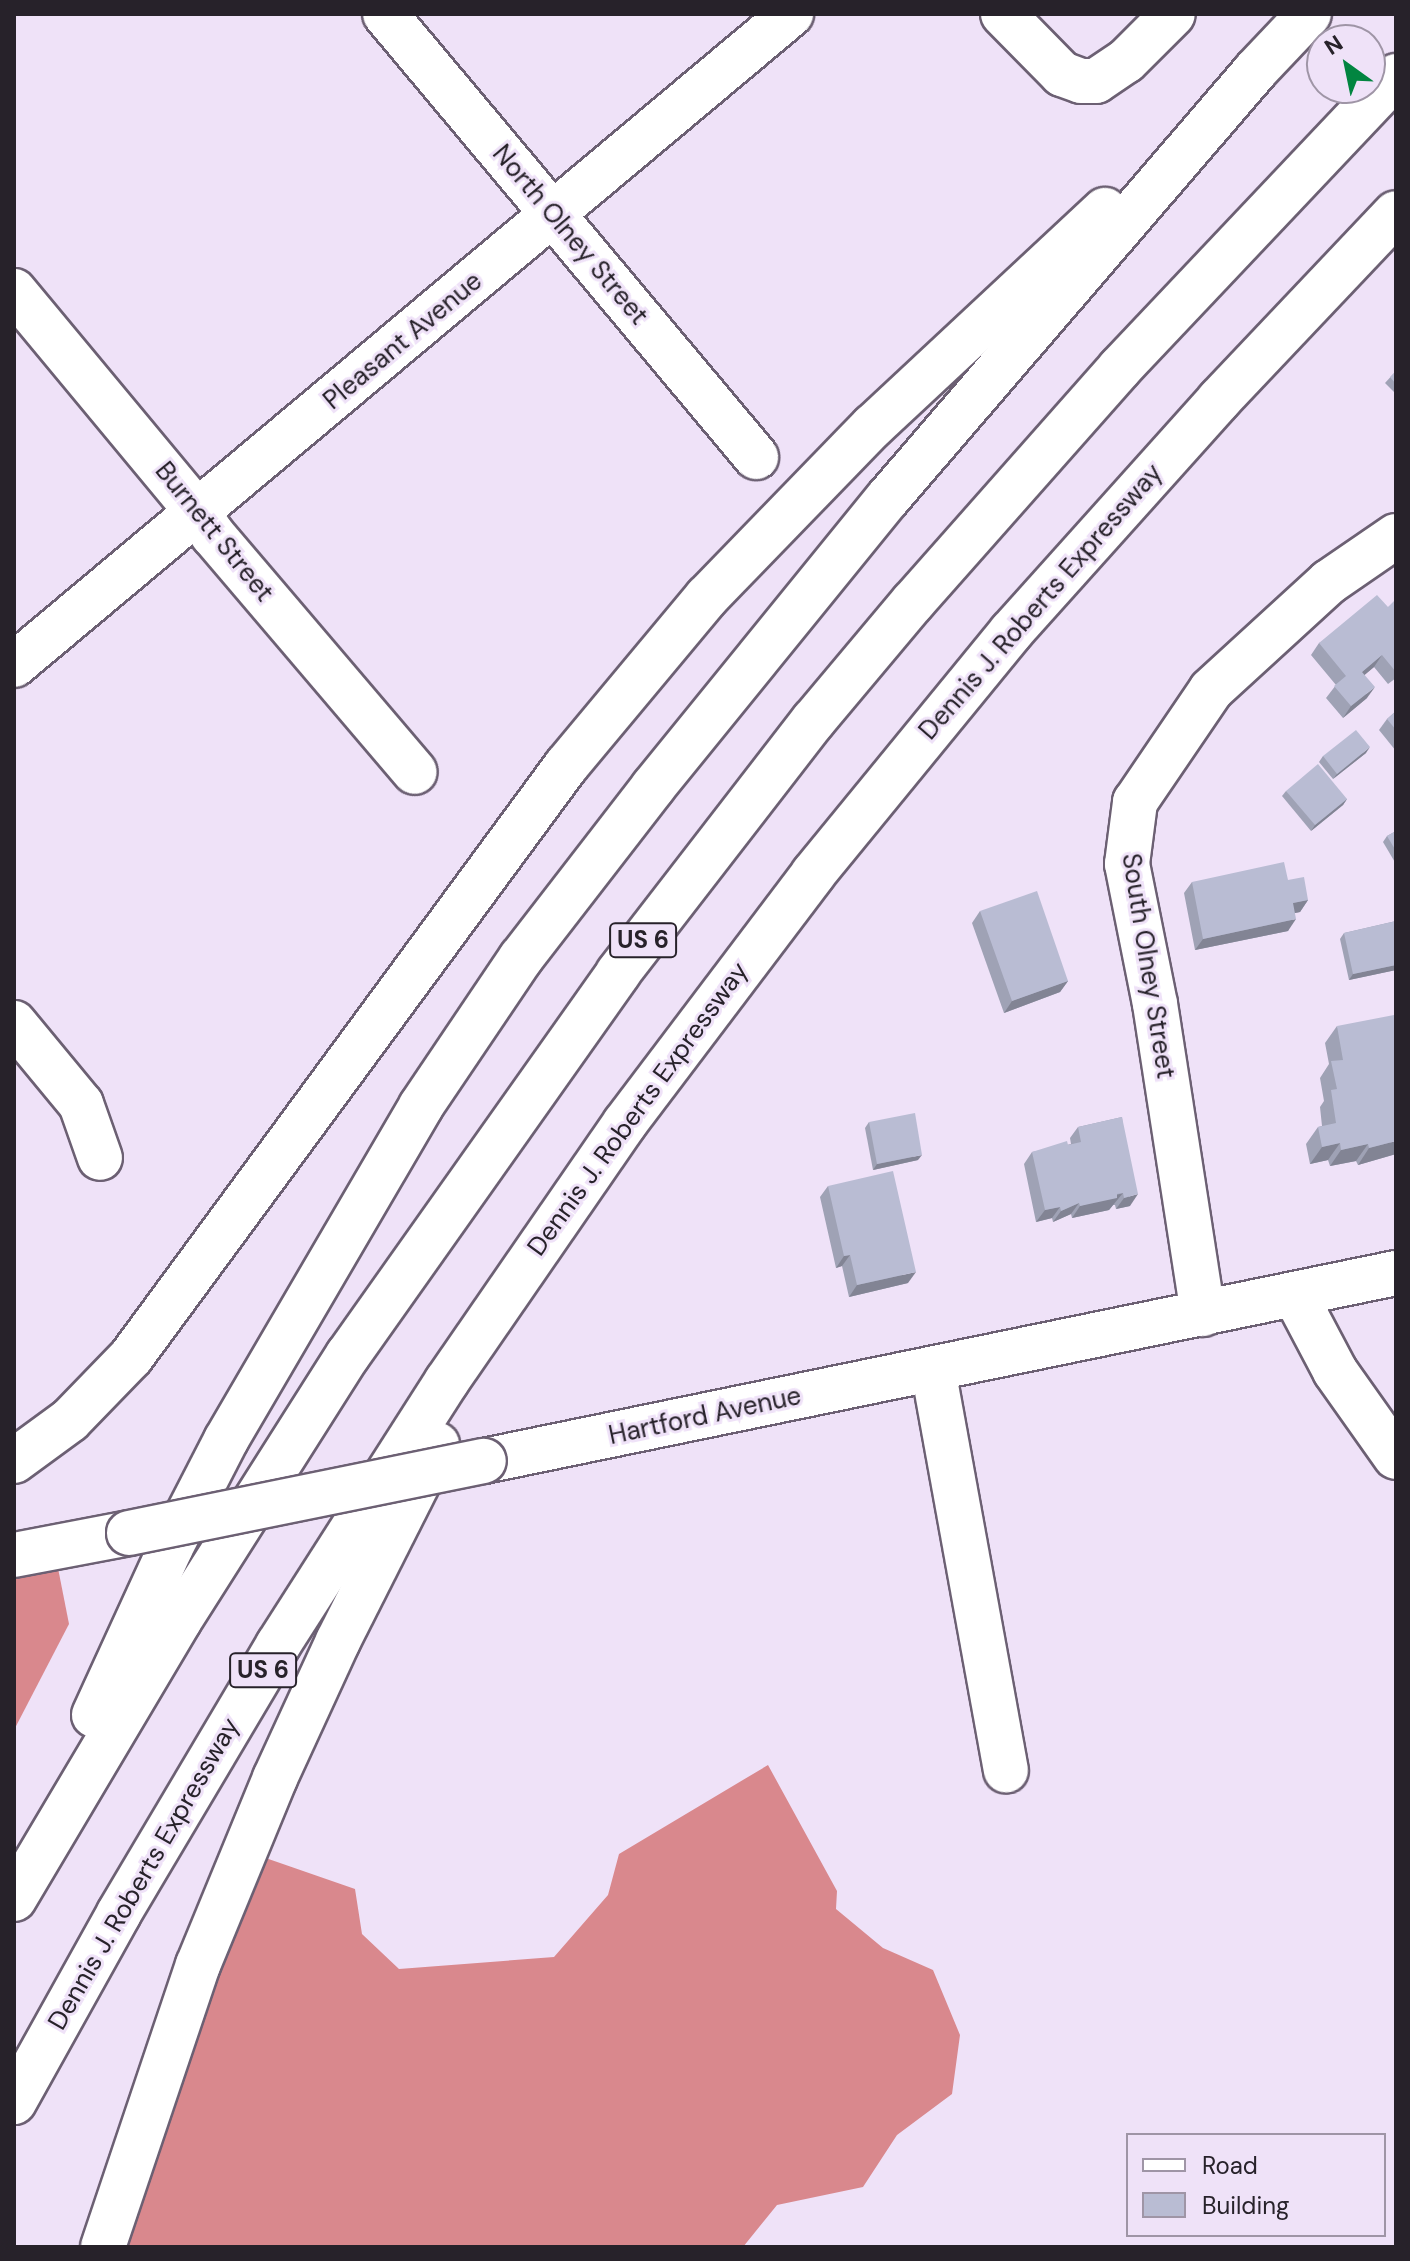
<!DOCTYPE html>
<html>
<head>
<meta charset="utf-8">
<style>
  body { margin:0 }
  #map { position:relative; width:1410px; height:2261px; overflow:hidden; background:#efe2f8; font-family:"DM Sans",sans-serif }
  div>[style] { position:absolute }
  .forest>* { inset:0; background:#d9888d }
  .roads { filter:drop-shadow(2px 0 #6c6073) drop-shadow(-2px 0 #6c6073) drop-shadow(0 2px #6c6073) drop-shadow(0 -2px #6c6073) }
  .minor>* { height:44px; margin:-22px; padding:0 22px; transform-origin:22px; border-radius:22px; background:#fff }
  .major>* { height:44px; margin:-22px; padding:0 22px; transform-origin:22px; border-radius:22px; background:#fff }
  .highway>* { height:44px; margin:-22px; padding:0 22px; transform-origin:22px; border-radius:22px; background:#fff }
  .bridges { filter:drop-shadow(2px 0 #6c6073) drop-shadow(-2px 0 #6c6073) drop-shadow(0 2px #6c6073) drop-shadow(0 -2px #6c6073) }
  .major-bridge>* { height:44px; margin:-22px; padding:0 22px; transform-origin:22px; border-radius:22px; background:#fff }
  .wall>* { inset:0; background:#9fa2b5 }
  .shaded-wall>* { inset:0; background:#828494 }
  .building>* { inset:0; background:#b9bcd3 }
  span { translate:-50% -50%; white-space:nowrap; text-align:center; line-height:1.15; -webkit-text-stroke:6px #efe2f8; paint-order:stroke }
  .shield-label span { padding:2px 6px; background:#efe2f8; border:2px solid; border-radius:6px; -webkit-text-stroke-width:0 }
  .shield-label { font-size:24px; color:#27222a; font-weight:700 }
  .street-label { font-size:26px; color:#27222a }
  .frame { position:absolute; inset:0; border:16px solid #27222a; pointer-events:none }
  .legend { position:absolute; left:1126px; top:2133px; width:260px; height:104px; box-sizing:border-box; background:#efe2f8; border:2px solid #9f95a6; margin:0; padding:10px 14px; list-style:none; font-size:24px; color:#27222a }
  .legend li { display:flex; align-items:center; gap:16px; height:40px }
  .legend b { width:40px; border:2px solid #9f95a6 }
  .north { position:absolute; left:1306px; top:24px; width:80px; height:80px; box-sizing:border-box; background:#efe2f8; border:2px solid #9f95a6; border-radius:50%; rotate:327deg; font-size:22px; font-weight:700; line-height:32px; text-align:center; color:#27222a }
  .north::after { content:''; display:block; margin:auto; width:28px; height:36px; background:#028540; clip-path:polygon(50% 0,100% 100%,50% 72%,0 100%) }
</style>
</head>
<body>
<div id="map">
  <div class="forest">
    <i style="clip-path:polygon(56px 1558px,69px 1624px,14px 1730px,14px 1564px)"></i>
    <i style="clip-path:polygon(768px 1765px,837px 1891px,836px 1909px,883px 1948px,933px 1970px,960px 2035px,952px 2094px,897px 2135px,863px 2187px,777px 2205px,743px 2247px,121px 2247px,257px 1855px,355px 1889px,362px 1934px,399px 1969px,554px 1957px,608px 1895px,619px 1854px)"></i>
  </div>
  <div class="roads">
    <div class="minor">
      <i style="left:385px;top:14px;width:578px;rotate:50.05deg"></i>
      <i style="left:1003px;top:14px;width:84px;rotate:45.5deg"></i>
      <i style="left:1062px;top:74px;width:20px;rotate:20deg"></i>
      <i style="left:1081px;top:81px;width:15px"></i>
      <i style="left:1096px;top:81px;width:36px;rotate:-34deg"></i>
      <i style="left:1126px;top:61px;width:66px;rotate:-45deg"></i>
      <i style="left:14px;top:291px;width:288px;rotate:50.3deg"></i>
      <i style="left:198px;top:513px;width:27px;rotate:56deg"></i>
      <i style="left:213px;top:535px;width:311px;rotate:49.6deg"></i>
      <i style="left:14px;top:665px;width:1014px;rotate:-39.96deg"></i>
      <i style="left:14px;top:1023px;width:105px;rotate:50.4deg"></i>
      <i style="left:81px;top:1104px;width:57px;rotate:70.6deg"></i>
      <i style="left:1295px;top:1295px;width:86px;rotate:62.2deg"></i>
      <i style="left:1335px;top:1371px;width:105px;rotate:54.7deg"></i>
      <i style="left:1203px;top:1314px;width:314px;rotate:-98.8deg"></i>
      <i style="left:1155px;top:1004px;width:143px;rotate:-101.3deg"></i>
      <i style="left:1127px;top:864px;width:63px;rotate:-82.6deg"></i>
      <i style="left:1135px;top:802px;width:135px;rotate:-55.8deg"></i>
      <i style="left:1211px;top:690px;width:160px;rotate:-42.5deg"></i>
      <i style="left:1329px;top:582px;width:81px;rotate:-34.5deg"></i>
      <i style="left:933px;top:1369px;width:408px;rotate:79.7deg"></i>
    </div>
    <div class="major">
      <i style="left:484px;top:1461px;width:931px;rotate:-11.65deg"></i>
      <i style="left:14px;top:1555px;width:117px;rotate:-10.8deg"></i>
    </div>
    <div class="highway">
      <i style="left:14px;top:1461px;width:69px;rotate:-36.2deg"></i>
      <i style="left:70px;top:1420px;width:88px;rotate:-45.9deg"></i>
      <i style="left:131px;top:1357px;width:734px;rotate:-53.65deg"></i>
      <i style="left:566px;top:766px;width:220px;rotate:-50.2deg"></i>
      <i style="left:707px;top:597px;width:238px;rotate:-45.9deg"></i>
      <i style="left:873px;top:426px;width:317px;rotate:-43deg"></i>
      <i style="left:94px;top:1715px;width:185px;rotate:-65.4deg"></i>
      <i style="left:171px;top:1547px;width:120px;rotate:-62.8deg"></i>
      <i style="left:226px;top:1440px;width:387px;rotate:-59.7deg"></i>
      <i style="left:421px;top:1106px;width:179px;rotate:-56deg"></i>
      <i style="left:521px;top:958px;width:216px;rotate:-52.3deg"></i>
      <i style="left:653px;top:787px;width:372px;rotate:-50.9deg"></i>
      <i style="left:888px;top:498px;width:564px;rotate:-49.31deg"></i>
      <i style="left:1256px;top:70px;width:77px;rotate:-46.6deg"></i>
      <i style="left:14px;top:1899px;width:323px;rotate:-59.3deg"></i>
      <i style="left:179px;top:1621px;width:315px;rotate:-57.6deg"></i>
      <i style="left:348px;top:1355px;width:468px;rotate:-54.7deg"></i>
      <i style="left:618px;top:973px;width:319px;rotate:-52.3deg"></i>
      <i style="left:813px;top:721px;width:155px;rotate:-50deg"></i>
      <i style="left:913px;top:602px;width:312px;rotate:-48.5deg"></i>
      <i style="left:1120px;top:368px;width:402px;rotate:-46.6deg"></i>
      <i style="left:14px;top:2102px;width:216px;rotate:-60.9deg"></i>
      <i style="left:119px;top:1913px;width:312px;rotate:-59.3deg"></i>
      <i style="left:278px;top:1645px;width:313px;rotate:-57.4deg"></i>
      <i style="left:447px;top:1381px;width:313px;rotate:-55.4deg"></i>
      <i style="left:625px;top:1123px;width:312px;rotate:-52.9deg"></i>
      <i style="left:813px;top:874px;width:313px;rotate:-50.7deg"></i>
      <i style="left:1011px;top:632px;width:312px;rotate:-48.1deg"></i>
      <i style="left:1219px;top:400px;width:257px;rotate:-46.6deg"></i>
      <i style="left:103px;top:2247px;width:298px;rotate:-71.4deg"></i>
      <i style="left:198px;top:1965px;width:202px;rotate:-67.6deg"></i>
      <i style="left:275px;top:1778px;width:151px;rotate:-65.3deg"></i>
      <i style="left:338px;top:1641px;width:220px;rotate:-63.2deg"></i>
    </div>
  </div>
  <div class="bridges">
    <div class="major-bridge">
      <i style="left:129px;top:1533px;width:362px;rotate:-11.5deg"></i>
    </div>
  </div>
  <div class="wall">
    <i style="clip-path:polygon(1396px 371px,1396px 389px,1394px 392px,1385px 383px)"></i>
    <i style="clip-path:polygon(1396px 603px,1396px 678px,1388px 684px,1374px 667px,1364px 675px,1367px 698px,1343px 718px,1326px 698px,1336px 685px,1311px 655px,1319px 643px)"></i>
    <i style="clip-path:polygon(1396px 711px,1396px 751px,1379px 730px,1387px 719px)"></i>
    <i style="clip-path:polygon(1366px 753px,1333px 779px,1319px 762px,1323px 756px)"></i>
    <i style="clip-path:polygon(1286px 791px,1347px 799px,1343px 805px,1311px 831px,1282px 796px)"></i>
    <i style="clip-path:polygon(1396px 831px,1396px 864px,1383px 842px,1387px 836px)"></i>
    <i style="clip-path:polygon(1288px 880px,1308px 900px,1300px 912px,1295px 913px,1288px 931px,1195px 950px,1184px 893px,1192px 882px)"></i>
    <i style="clip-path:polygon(980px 911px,1068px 981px,1060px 992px,1004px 1013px,972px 923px)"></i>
    <i style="clip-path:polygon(1396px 921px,1396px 970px,1349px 980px,1340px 939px,1344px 933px)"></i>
    <i style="clip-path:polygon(1337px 1026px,1396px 1154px,1358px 1165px,1356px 1161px,1330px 1166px,1328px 1160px,1310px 1164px,1306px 1144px,1318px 1127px,1322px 1126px,1320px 1107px,1324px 1101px,1320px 1078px,1329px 1064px,1325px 1043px)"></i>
    <i style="clip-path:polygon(1122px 1117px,1130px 1206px,1116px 1209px,1115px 1205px,1113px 1205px,1109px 1210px,1072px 1218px,1071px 1214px,1053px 1222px,1052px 1218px,1036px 1222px,1024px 1164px,1032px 1152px,1071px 1144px,1070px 1138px,1078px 1127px)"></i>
    <i style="clip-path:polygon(869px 1122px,918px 1160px,873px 1170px,865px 1128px)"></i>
    <i style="clip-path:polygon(828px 1186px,908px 1283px,849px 1297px,842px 1266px,836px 1268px,820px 1197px)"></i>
  </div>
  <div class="shaded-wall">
    <i style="clip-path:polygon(1382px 655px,1374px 667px,1354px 684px,1362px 672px)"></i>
    <i style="clip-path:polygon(1375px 687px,1367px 698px,1343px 718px,1351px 706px)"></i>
    <i style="clip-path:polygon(1370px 747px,1366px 753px,1333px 779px,1337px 774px)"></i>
    <i style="clip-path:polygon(1347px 799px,1343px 805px,1311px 831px,1315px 825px)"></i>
    <i style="clip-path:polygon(1308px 900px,1300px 912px,1285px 915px,1293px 903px)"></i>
    <i style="clip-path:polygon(1296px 919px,1288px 931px,1195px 950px,1203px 939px)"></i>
    <i style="clip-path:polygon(1396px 965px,1396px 970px,1349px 980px,1353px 974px)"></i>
    <i style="clip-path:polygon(1068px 981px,1060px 992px,1004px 1013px,1012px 1001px)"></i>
    <i style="clip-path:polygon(1396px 1141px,1396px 1154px,1358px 1165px,1369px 1148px)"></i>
    <i style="clip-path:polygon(1340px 1143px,1328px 1160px,1310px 1164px,1322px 1147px)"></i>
    <i style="clip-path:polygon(1368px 1144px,1356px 1161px,1330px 1166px,1341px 1150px)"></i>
    <i style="clip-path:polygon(922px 1155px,918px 1160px,873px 1170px,877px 1164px)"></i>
    <i style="clip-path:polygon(1123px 1193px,1109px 1210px,1072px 1218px,1080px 1206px)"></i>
    <i style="clip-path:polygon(1138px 1194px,1130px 1206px,1116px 1209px,1124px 1198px)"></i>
    <i style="clip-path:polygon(1079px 1203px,1071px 1214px,1053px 1222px,1061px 1211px)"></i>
    <i style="clip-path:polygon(1060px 1207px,1052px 1218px,1036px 1222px,1045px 1210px)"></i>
    <i style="clip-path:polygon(850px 1255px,842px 1266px,836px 1268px,844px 1256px)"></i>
    <i style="clip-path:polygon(916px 1272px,908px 1283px,849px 1297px,857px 1285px)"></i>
  </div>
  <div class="building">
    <i style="clip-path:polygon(1396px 371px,1396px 384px,1390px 377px)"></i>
    <i style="clip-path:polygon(1377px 595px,1388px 607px,1394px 601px,1396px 603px,1396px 672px,1382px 655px,1362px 672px,1375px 687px,1351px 706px,1334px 686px,1346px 676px,1319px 643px)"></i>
    <i style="clip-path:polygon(1396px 711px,1396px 730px,1387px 719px)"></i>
    <i style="clip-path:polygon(1356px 730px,1370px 747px,1337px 774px,1323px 756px)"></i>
    <i style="clip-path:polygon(1318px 764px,1347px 799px,1315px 825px,1286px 791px)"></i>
    <i style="clip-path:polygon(1396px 831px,1396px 851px,1387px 836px)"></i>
    <i style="clip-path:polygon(1284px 862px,1288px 880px,1304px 877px,1308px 900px,1293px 903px,1296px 919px,1203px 939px,1192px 882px)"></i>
    <i style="clip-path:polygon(1037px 891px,1068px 981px,1012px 1001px,980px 911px)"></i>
    <i style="clip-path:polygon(1396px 921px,1396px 965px,1353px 974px,1344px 933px)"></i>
    <i style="clip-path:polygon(1394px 1015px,1396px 1027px,1396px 1141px,1369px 1148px,1368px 1144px,1341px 1150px,1340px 1143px,1322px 1147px,1318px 1127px,1336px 1123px,1331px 1090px,1337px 1089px,1331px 1061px,1343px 1060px,1337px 1026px)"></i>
    <i style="clip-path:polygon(915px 1113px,922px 1155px,877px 1164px,869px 1122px)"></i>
    <i style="clip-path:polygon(1122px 1117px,1138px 1194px,1124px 1198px,1123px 1193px,1117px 1194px,1117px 1198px,1080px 1206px,1079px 1203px,1061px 1211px,1060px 1207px,1045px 1210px,1032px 1152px,1067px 1141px,1068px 1145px,1081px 1142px,1078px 1127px)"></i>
    <i style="clip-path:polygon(893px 1171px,916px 1272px,857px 1285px,850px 1255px,844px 1256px,828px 1186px)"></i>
  </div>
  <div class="shield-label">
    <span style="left:643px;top:940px">US 6</span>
    <span style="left:263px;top:1670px">US 6</span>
  </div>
  <div class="street-label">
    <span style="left:570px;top:235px;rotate:50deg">North Olney Street</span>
    <span style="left:403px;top:341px;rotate:-40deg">Pleasant Avenue</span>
    <span style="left:214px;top:532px;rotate:51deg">Burnett Street</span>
    <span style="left:1041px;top:602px;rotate:-49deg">Dennis J. Roberts Expressway</span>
    <span style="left:1148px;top:966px;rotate:81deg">South Olney Street</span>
    <span style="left:638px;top:1109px;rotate:-54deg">Dennis J. Roberts Expressway</span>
    <span style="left:705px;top:1416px;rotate:-12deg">Hartford Avenue</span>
    <span style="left:144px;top:1874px;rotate:-60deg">Dennis J. Roberts Expressway</span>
  </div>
  <div class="frame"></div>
  <ul class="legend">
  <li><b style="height:10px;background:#fff"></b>Road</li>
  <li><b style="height:22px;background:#b9bcd3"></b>Building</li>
  </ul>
  <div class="north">N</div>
</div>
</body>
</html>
